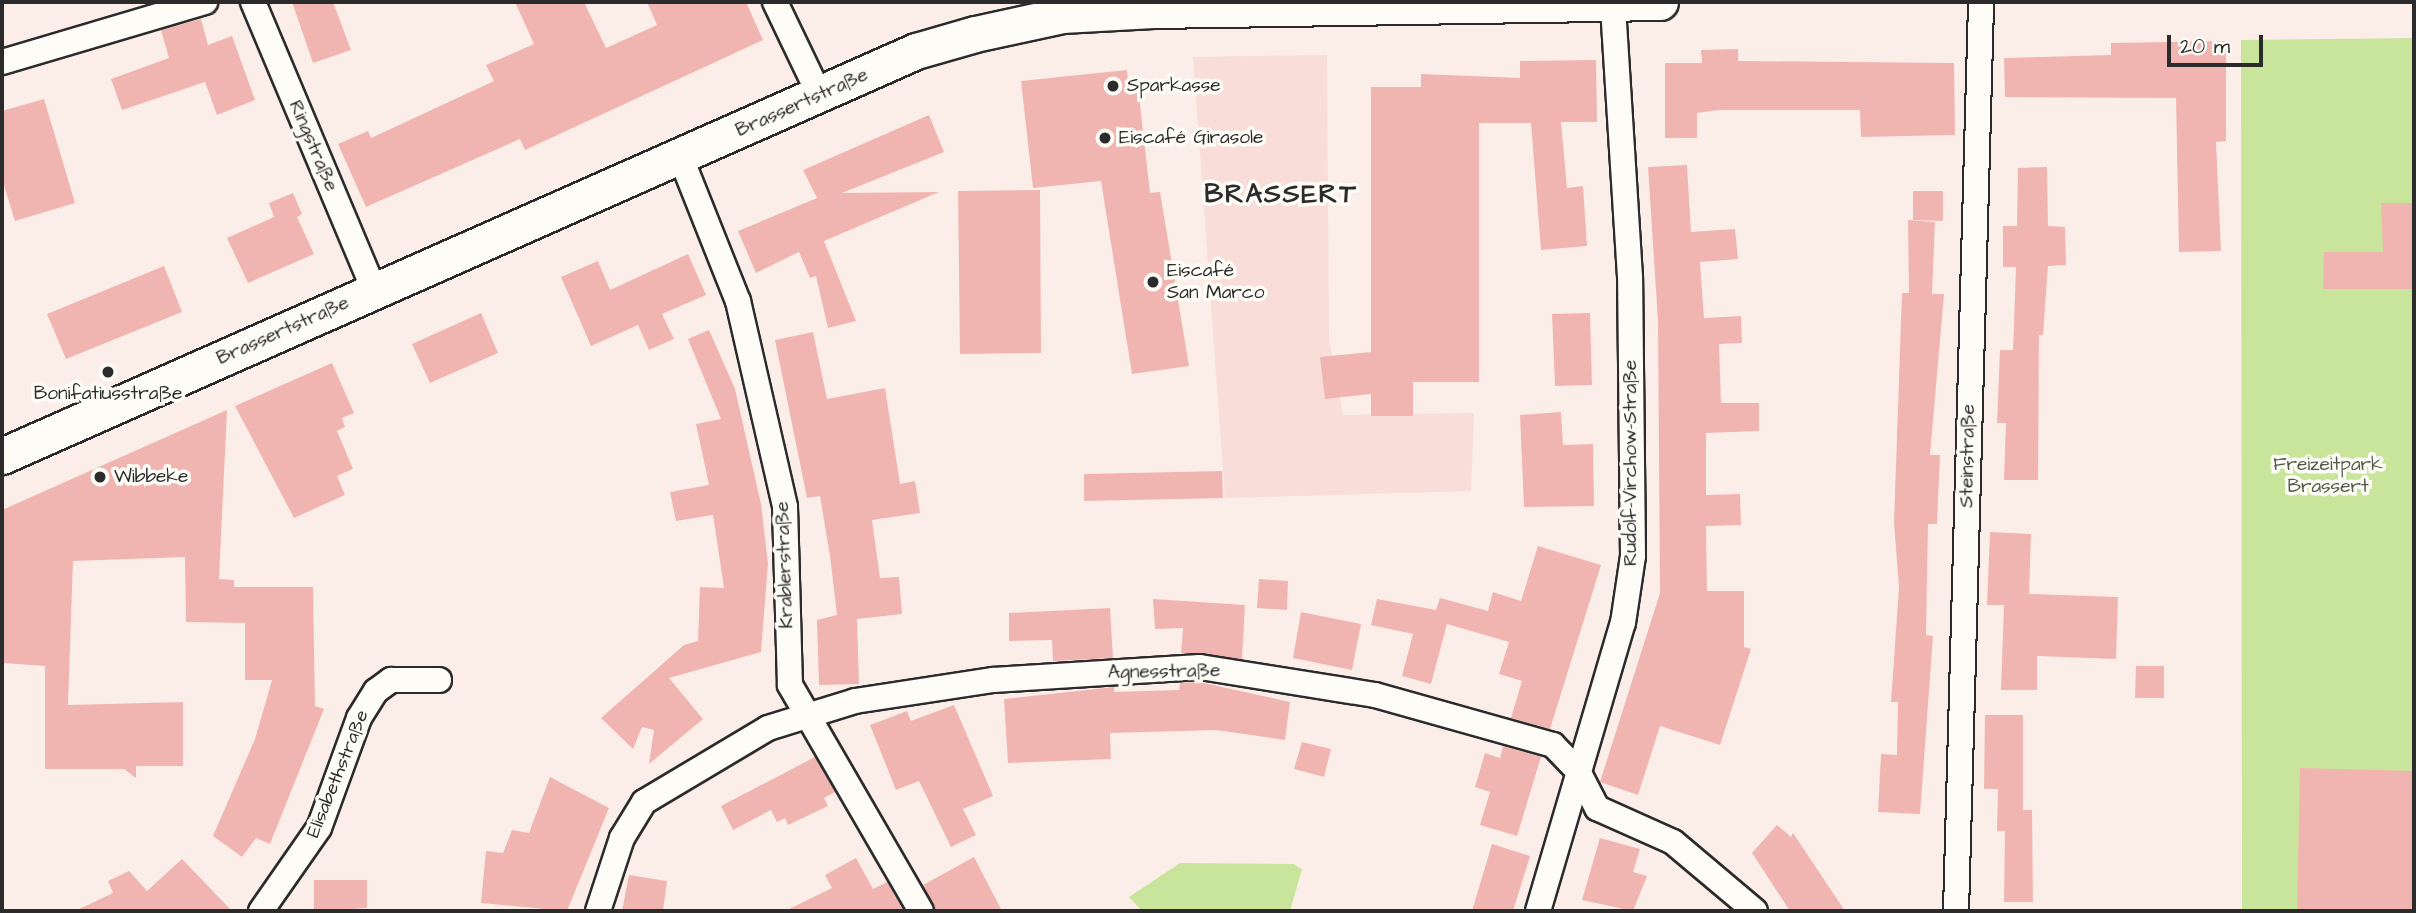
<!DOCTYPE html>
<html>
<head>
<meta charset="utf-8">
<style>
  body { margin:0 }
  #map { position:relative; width:2416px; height:913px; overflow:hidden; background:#fbeee9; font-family:"Architects Daughter",sans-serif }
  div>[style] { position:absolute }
  .built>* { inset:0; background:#f8ddd8 }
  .green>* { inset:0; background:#c9e59c }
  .building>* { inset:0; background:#f1b5b1 }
  .roads { filter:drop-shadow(2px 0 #2b2b2b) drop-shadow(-2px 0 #2b2b2b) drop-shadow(0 2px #2b2b2b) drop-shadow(0 -2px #2b2b2b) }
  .minor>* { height:24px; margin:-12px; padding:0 12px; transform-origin:12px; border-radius:12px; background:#fdfcf7 }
  .secondary>* { height:35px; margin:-17.5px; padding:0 17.5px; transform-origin:17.5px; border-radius:17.5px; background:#fdfcf7 }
  .dots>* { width:19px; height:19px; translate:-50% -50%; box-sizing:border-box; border:4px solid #fdfcf7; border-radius:50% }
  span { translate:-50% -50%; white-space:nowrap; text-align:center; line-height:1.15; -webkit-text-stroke:7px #fdfcf7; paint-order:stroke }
  .poi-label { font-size:19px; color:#2b2b2b }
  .left { translate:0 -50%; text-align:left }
  .street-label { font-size:19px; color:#2b2b2b }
  .park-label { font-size:19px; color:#525a47 }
  .district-label { font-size:26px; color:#2b2b2b; font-weight:700; letter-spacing:2px }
  .frame { position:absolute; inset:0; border:4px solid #2b2b2b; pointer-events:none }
  .scale { position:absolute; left:2167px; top:35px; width:96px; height:32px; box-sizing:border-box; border:4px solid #2b2b2b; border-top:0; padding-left:9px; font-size:21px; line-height:24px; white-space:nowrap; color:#2b2b2b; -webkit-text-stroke:5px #fdfcf7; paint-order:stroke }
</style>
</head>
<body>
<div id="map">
  <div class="built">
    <i style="clip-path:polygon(1327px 55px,1329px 338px,1343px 415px,1474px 413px,1471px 491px,1225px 498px,1193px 57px)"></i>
  </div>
  <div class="green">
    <i style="clip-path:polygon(2414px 38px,2414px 911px,2242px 911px,2241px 40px)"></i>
    <i style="clip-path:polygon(1180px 863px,1293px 864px,1302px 869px,1290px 911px,1142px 911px,1129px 897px)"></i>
  </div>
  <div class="building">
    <i style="clip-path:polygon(292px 2px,333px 2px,351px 50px,313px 63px)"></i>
    <i style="clip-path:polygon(515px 2px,584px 2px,606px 48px,657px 25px,647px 2px,746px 2px,763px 40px,525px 150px,520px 139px,366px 207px,338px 144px,368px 131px,371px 138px,494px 81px,486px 65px,534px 44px)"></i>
    <i style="clip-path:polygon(201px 19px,208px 45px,232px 36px,255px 100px,217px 115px,205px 82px,122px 110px,111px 79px,169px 58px,161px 30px)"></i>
    <i style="clip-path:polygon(2226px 41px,2226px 141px,2216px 142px,2221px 251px,2179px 252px,2176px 98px,2005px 97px,2004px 58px,2111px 55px,2111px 43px)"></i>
    <i style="clip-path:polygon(1738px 49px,1738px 61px,1954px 63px,1955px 135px,1861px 137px,1860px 110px,1719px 110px,1697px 113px,1697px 138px,1665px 138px,1665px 63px,1702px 63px,1701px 50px)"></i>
    <i style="clip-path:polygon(1596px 60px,1597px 122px,1561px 122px,1567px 188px,1583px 186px,1587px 246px,1541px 250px,1531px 123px,1479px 123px,1479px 382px,1413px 382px,1413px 416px,1371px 416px,1371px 394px,1325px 399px,1320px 357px,1371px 352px,1371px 87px,1421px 87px,1421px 74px,1520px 78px,1520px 61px)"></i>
    <i style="clip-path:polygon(1127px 70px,1129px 89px,1138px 87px,1150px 193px,1160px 192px,1189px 366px,1132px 374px,1101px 181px,1033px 188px,1021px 81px)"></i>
    <i style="clip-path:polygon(44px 99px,75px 203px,15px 221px,2px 179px,2px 111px)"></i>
    <i style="clip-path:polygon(929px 115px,944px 152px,842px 193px,939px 192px,824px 241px,856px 321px,828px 328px,816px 276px,810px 278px,799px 252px,756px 273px,738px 231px,817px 198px,803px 170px)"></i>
    <i style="clip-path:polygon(1687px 165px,1691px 232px,1735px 229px,1738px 259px,1700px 262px,1704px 318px,1741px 316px,1742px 343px,1719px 344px,1721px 403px,1759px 403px,1759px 431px,1706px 433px,1706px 495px,1740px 494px,1741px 525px,1706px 526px,1707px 591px,1744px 591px,1744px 647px,1751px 649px,1720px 745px,1660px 726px,1638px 795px,1600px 782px,1660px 593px,1658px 321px,1648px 167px)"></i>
    <i style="clip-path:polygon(2047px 167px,2048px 226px,2065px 227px,2066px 265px,2048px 266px,2043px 335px,2039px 335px,2038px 480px,2004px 480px,2006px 423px,1997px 423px,2000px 350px,2013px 350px,2016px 267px,2003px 267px,2003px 226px,2017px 226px,2018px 168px)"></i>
    <i style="clip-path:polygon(1040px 190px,1041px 353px,960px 354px,958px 191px)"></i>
    <i style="clip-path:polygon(1913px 191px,1943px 191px,1943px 221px,1913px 220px)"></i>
    <i style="clip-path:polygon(293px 193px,302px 214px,297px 217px,314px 254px,248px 283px,227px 238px,274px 217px,269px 203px)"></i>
    <i style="clip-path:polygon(2381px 203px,2414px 203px,2414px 289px,2323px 289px,2324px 252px,2383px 252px)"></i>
    <i style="clip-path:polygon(1908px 220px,1935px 222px,1932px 294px,1944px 294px,1930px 455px,1940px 455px,1937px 524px,1928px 524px,1926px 635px,1933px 636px,1920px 814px,1878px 812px,1881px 754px,1897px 755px,1898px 702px,1891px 702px,1899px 587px,1894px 523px,1902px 293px,1909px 293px)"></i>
    <i style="clip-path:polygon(688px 254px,706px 295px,662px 314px,674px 339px,649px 350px,638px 325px,591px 346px,561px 277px,598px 261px,610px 290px)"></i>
    <i style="clip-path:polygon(164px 266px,182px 312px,66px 359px,47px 314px)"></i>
    <i style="clip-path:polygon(481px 313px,498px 353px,430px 383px,412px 344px)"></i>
    <i style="clip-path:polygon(1590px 313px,1592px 385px,1555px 386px,1552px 314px)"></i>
    <i style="clip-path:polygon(709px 330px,735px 389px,761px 504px,768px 563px,761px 652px,669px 678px,703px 719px,649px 764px,654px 730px,642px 727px,633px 749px,601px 718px,684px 645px,698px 641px,700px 587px,724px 588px,713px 515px,676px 521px,670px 492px,709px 485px,696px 424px,721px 419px,688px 339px)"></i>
    <i style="clip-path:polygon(813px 332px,827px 399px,885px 388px,900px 484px,915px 481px,920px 513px,872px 520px,880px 578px,899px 577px,902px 614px,857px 619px,859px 684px,819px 685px,817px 620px,837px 615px,830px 556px,820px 496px,807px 498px,775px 340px)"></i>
    <i style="clip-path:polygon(332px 363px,354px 413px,342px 418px,345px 427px,337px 431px,353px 469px,337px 476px,345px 495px,294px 518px,235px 406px)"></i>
    <i style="clip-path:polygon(227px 410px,219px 579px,234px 580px,234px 587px,313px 587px,315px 706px,324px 709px,270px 844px,256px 838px,242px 857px,213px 836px,255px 739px,272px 680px,245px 680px,245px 623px,186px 622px,185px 557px,73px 561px,68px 705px,183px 702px,183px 766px,136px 766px,136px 778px,124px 769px,45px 769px,45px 666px,2px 663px,2px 510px)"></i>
    <i style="clip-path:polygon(1561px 412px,1563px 445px,1593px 444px,1594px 506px,1524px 507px,1520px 415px)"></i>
    <i style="clip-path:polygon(1222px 471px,1223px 498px,1084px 501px,1084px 474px)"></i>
    <i style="clip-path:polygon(1990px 532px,2031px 534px,2029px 594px,2118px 597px,2116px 659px,2037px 656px,2037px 690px,2001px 690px,2004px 605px,1987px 605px)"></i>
    <i style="clip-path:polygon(1538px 546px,1601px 565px,1550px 729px,1511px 718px,1522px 681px,1499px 674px,1509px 642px,1447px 624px,1431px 684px,1402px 676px,1413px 634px,1371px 625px,1377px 599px,1436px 610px,1440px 598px,1488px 611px,1493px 592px,1521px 601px)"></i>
    <i style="clip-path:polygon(1259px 579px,1288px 581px,1287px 610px,1257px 608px)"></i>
    <i style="clip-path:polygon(1153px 599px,1245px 605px,1242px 659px,1181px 653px,1183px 628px,1155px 629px)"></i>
    <i style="clip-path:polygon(1110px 608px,1113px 658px,1053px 661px,1052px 640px,1009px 641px,1009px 613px)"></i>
    <i style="clip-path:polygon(1301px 612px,1361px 624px,1352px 670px,1293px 658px)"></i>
    <i style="clip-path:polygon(2136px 666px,2164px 666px,2164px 698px,2135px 698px)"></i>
    <i style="clip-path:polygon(1199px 682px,1290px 702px,1285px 740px,1216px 730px,1110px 733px,1111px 759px,1008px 763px,1004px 699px,1114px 687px,1114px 692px,1179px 690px,1180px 683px)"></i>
    <i style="clip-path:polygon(954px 705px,993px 796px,963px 809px,976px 835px,951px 847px,919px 781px,896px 790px,870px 725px,907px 711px,911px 721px)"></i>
    <i style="clip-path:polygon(1985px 715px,2023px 715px,2023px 810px,2032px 810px,2033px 902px,2004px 902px,2005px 831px,1997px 831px,1998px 789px,1984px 789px)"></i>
    <i style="clip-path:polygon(1302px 742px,1331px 749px,1324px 777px,1294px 769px)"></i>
    <i style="clip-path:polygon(1503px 746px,1541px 757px,1517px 836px,1480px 825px,1490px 792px,1475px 787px,1485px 753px,1500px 758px)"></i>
    <i style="clip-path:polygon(815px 757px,835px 792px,824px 798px,828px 806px,788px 825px,785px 818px,777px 822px,771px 810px,733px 830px,721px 806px)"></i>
    <i style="clip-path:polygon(2300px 768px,2414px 771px,2414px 911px,2297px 911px)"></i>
    <i style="clip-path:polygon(550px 777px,609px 808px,567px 911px,481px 903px,486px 851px,503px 853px,512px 830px,529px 833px)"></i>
    <i style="clip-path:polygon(1777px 825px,1791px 837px,1793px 833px,1845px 911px,1790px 911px,1752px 853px)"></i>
    <i style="clip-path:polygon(1600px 838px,1640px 849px,1633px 872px,1647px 876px,1633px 911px,1582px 900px)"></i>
    <i style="clip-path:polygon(1492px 844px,1530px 856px,1513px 911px,1472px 911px)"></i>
    <i style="clip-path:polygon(974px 857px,1002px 911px,936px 911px,923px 885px)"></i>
    <i style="clip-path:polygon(856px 858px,873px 889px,887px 882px,904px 911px,785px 911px,832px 888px,825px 875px)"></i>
    <i style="clip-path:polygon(182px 859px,232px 911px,75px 911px,113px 893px,108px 881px,129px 871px,147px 891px)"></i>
    <i style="clip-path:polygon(629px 875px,667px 881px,663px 911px,622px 911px)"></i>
    <i style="clip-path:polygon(314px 880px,367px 880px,367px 908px,314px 911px)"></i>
  </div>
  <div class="roads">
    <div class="minor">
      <i style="left:253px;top:2px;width:312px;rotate:67.2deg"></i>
      <i style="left:775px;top:2px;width:102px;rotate:64.4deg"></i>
      <i style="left:2px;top:62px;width:212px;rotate:-16.5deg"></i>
      <i style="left:681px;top:158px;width:154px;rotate:68.3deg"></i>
      <i style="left:738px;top:301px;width:211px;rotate:77.1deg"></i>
      <i style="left:785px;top:507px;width:178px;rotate:88.4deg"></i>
      <i style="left:790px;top:685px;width:261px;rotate:59.9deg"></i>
      <i style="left:261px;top:911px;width:101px;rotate:-55.1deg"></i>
      <i style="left:319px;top:828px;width:117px;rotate:-70deg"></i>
      <i style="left:359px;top:718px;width:32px;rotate:-58deg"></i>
      <i style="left:376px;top:691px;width:19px;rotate:-36deg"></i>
      <i style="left:391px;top:680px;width:48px"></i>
      <i style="left:598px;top:911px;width:77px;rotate:-71.8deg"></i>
      <i style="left:622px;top:838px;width:42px;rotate:-58.6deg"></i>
      <i style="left:644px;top:802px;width:144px;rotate:-30.8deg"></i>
      <i style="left:768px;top:728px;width:91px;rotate:-17.2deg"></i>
      <i style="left:855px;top:701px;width:140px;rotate:-8.7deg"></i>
      <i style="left:993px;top:680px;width:207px;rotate:-3.6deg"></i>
      <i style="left:1200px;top:667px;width:177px;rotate:9.1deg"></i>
      <i style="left:1375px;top:695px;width:185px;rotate:15.7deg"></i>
      <i style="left:1553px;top:745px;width:36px;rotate:46deg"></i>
      <i style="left:1578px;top:771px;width:42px;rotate:62.8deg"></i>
      <i style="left:1597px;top:808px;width:83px;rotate:24.1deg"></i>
      <i style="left:1673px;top:842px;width:107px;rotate:40.1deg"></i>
      <i style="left:1538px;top:911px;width:300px;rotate:-73.6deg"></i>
      <i style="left:1623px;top:623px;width:68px;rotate:-81.5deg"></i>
      <i style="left:1633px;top:556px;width:279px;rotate:-90.6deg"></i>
      <i style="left:1630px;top:277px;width:275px;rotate:-93.6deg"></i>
      <i style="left:1956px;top:911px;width:909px;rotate:-88.42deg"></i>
    </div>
    <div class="secondary">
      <i style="left:2px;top:456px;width:1000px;rotate:-23.9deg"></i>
      <i style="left:916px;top:51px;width:61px;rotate:-16.1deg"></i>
      <i style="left:975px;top:34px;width:89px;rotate:-12.3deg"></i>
      <i style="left:1062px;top:15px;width:91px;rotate:-3.1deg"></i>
      <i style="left:1153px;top:10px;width:507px;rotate:-0.9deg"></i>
    </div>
  </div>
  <div class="dots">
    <i style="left:1113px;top:86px;background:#2b2b2b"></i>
    <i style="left:1105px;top:138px;background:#2b2b2b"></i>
    <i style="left:1153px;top:282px;background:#2b2b2b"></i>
    <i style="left:108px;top:372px;background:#2b2b2b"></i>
    <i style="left:100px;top:477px;background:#2b2b2b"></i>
  </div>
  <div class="poi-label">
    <span class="left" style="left:1127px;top:86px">Sparkasse</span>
    <span class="left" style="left:1119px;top:138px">Eiscafé Girasole</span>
    <span class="left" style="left:1167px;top:282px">Eiscafé<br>San Marco</span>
    <span style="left:108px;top:394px">Bonifatiusstraße</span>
    <span class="left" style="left:114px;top:477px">Wibbeke</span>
  </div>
  <div class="street-label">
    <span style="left:802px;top:103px;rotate:-24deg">Brassertstraße</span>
    <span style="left:313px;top:146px;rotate:67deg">Ringstraße</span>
    <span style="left:283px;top:331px;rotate:-24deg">Brassertstraße</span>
    <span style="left:1968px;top:456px;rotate:-89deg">Steinstraße</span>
    <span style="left:1631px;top:463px;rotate:-90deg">Rudolf-Virchow-Straße</span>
    <span style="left:785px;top:565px;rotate:-92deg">Krablerstraße</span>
    <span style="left:1164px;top:672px;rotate:-1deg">Agnesstraße</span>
    <span style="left:338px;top:774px;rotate:-68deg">Elisabethstraße</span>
  </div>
  <div class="park-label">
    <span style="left:2328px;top:476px">Freizeitpark<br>Brassert</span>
  </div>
  <div class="district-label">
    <span style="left:1281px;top:195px">BRASSERT</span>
  </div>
  <div class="frame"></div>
  <div class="scale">20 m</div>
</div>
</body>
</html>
